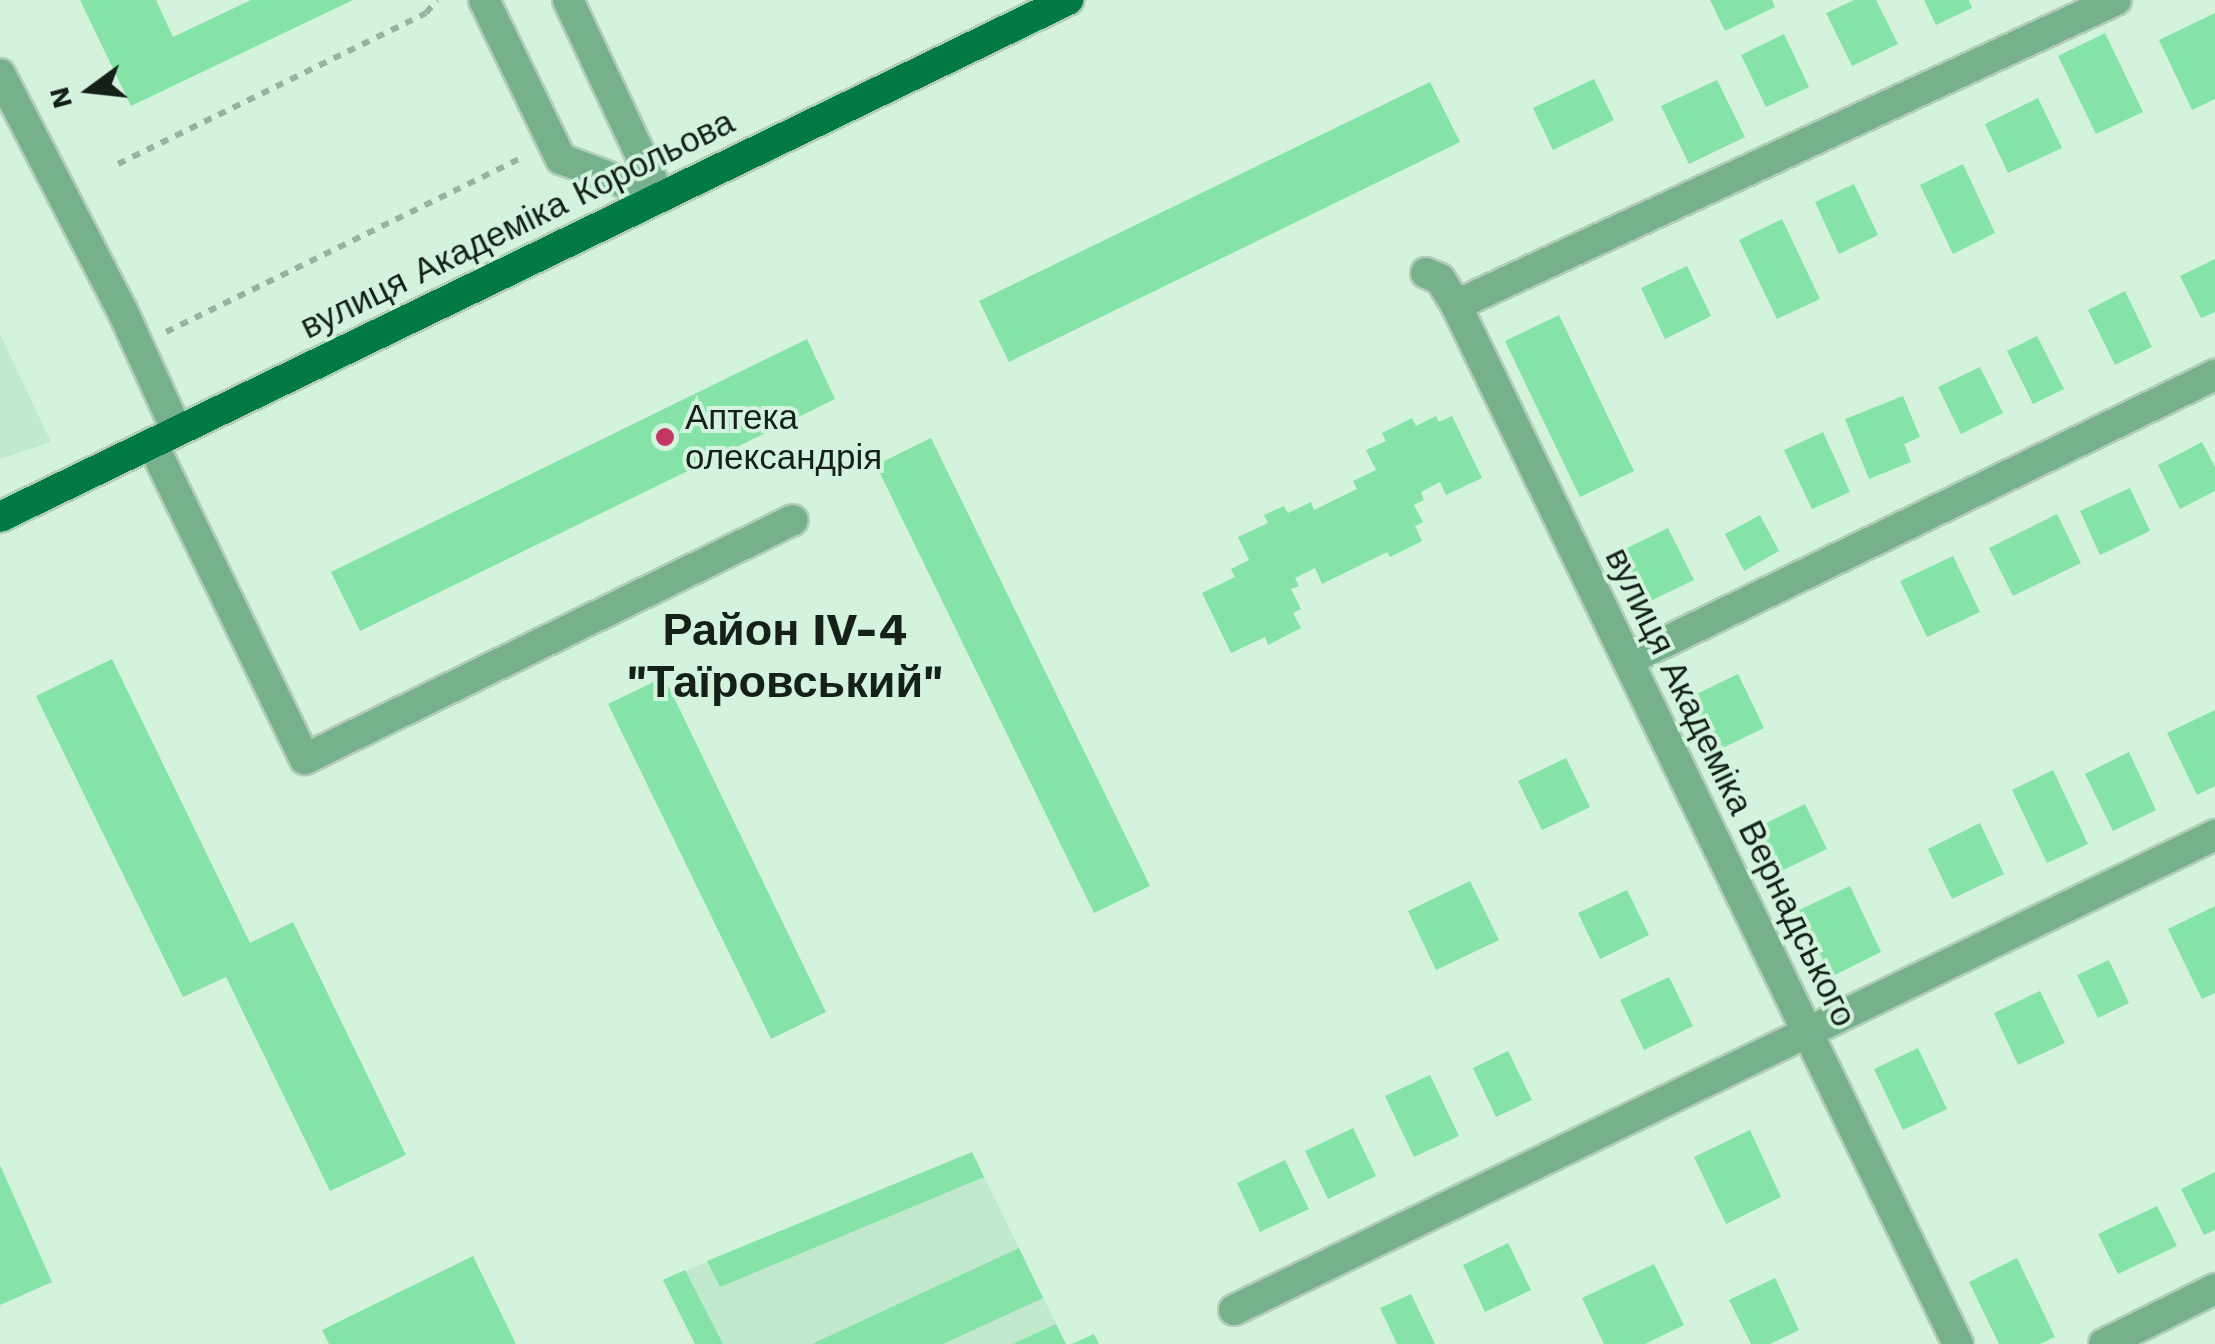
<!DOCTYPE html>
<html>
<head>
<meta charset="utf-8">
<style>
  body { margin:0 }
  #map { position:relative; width:2215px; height:1344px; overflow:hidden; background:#d3f3dd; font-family:"Work Sans",sans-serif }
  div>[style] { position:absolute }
  .built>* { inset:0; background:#c1e9ce }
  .building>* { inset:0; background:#85e3a8 }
  .path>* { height:6px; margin-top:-3px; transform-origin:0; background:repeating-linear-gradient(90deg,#99b3a1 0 8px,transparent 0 16px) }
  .roads { filter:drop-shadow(2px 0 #b1cdba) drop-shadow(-2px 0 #b1cdba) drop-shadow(0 2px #b1cdba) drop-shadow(0 -2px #b1cdba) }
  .minor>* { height:30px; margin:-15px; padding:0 15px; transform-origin:15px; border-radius:15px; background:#76b18b }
  .major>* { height:30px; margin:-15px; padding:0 15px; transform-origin:15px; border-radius:15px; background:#017a45 }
  .dots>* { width:28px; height:28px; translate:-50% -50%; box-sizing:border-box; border:5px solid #d3f3dd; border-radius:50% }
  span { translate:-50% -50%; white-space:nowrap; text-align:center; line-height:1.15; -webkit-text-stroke:8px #d3f3dd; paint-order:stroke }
  .street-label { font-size:35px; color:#142018 }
  .poi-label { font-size:35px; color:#142018 }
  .left { translate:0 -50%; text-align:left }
  .district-label { font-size:45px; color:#142018; font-weight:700 }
  .north { position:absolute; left:40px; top:40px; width:100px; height:100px; -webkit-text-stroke:8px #d3f3dd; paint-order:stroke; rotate:255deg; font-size:28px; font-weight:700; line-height:40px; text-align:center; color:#142018 }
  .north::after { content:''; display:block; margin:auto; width:35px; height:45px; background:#142018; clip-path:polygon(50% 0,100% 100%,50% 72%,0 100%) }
</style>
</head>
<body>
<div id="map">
  <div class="built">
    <i style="clip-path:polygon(0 334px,51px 442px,0 459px)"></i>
    <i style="clip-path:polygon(972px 1152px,1066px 1344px,695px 1344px,663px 1280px)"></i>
  </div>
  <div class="building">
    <i style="clip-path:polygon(80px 0,156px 0,173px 37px,251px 0,353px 0,131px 106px)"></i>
    <i style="clip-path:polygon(1710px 0,1772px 0,1775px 7px,1725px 31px)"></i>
    <i style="clip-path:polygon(1854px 0,1876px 0,1898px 44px,1852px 66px,1826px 13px)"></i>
    <i style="clip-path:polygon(1924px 0,1969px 0,1972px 8px,1936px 25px)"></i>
    <i style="clip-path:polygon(2215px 13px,2215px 99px,2192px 110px,2159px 40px)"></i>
    <i style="clip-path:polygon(2105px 33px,2143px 112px,2096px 134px,2058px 56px)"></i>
    <i style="clip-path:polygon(1784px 34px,1809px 87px,1766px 107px,1741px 55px)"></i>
    <i style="clip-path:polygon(1594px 79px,1614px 120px,1553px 150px,1533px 108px)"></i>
    <i style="clip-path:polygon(1717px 80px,1745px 137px,1689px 164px,1661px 106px)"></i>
    <i style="clip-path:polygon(1430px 82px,1460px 142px,1009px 362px,979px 301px)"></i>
    <i style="clip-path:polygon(2038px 98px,2062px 148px,2008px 173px,1985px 124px)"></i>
    <i style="clip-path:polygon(1963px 164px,1995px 233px,1953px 254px,1920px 185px)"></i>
    <i style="clip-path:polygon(1854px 184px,1878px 235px,1839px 254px,1815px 202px)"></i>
    <i style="clip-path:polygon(1782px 219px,1820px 299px,1777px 319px,1739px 240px)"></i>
    <i style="clip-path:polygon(2215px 259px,2215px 312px,2201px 318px,2180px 276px)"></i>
    <i style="clip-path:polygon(1687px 266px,1711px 316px,1665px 339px,1641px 288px)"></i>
    <i style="clip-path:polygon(2125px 291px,2152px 347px,2115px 365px,2088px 310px)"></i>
    <i style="clip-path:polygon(1559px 315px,1634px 471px,1580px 497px,1505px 341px)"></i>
    <i style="clip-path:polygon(2037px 336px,2064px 389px,2033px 404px,2007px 351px)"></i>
    <i style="clip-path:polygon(807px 339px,835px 399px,360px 631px,331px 572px)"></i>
    <i style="clip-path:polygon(1980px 367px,2003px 413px,1961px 434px,1938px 387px)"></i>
    <i style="clip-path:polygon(1903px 396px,1920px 437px,1904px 444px,1911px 462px,1869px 479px,1845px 419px)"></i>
    <i style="clip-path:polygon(1436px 416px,1439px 422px,1452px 416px,1482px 478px,1446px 495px,1440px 482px,1421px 492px,1424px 500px,1414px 505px,1423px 522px,1415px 526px,1422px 541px,1390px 557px,1387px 552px,1322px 584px,1315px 568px,1295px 578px,1299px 586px,1291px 589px,1301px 609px,1293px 613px,1301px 628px,1268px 645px,1265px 637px,1231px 653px,1202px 593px,1235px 577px,1231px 569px,1249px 560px,1238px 537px,1268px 523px,1264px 515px,1284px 506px,1288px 513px,1311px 502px,1314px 510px,1357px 489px,1353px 481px,1376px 470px,1366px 450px,1386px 441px,1382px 433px,1412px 418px,1416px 426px)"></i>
    <i style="clip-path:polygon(1823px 432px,1850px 492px,1812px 509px,1784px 450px)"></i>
    <i style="clip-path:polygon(931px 438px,1150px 886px,1094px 913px,876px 465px)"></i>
    <i style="clip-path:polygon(2202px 442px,2215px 467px,2215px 491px,2180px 509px,2158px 465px)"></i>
    <i style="clip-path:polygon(2130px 488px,2150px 531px,2100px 555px,2080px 511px)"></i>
    <i style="clip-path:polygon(2057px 514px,2081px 563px,2013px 596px,1989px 548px)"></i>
    <i style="clip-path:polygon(1760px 515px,1779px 551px,1744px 571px,1725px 534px)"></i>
    <i style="clip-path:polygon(1668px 528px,1694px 580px,1642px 605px,1617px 553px)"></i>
    <i style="clip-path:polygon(1953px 556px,1980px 612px,1927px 637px,1900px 581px)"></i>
    <i style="clip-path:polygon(112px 659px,250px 943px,293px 922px,406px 1155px,330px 1191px,226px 977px,183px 997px,36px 696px)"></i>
    <i style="clip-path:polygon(1738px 674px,1764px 728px,1708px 755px,1682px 701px)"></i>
    <i style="clip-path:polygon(664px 677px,826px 1012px,771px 1039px,608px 704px)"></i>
    <i style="clip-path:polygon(2215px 710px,2215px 786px,2197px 795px,2167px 733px)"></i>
    <i style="clip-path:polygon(2129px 752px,2156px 810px,2113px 831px,2085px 774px)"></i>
    <i style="clip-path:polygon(1566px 758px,1590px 807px,1542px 830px,1518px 781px)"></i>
    <i style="clip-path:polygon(2053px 770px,2088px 844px,2047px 863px,2012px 790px)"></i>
    <i style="clip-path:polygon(1805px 804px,1827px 849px,1779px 872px,1758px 827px)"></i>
    <i style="clip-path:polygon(1980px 823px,2004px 874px,1952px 899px,1928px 849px)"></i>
    <i style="clip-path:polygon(1470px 881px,1499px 940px,1436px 970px,1408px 911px)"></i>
    <i style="clip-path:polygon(1850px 886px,1881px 952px,1831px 977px,1799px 910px)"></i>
    <i style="clip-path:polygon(1627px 890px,1649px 935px,1600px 959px,1578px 913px)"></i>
    <i style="clip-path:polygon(2215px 906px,2215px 993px,2202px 999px,2168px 929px)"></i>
    <i style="clip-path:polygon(2109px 960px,2129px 1003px,2098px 1018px,2077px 975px)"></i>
    <i style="clip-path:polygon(1669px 977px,1693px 1026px,1644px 1050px,1620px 1000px)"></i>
    <i style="clip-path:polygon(2040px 991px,2065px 1043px,2018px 1065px,1994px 1013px)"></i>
    <i style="clip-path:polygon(1918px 1048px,1947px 1109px,1903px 1130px,1874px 1069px)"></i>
    <i style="clip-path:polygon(1508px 1051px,1532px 1100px,1496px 1117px,1473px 1068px)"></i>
    <i style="clip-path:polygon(1430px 1075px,1459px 1136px,1414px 1157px,1385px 1096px)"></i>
    <i style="clip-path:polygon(1353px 1128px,1376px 1176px,1328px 1199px,1305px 1151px)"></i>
    <i style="clip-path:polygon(1750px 1130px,1781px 1197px,1726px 1224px,1694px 1157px)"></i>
    <i style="clip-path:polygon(972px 1152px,984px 1177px,720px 1287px,707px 1261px)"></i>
    <i style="clip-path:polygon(1285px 1160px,1309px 1209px,1260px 1232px,1237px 1183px)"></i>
    <i style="clip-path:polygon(0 1165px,52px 1282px,0 1305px)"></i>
    <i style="clip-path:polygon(2215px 1172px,2215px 1230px,2204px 1235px,2181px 1189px)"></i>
    <i style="clip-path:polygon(2157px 1206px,2177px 1246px,2118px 1274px,2098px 1234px)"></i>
    <i style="clip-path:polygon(1508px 1243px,1531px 1290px,1485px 1312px,1463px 1265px)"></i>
    <i style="clip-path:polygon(1019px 1248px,1043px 1298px,943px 1344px,812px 1344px)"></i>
    <i style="clip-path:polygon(473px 1256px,516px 1344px,329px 1344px,322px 1330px)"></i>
    <i style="clip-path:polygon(2017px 1258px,2055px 1337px,2040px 1344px,1999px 1344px,1969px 1282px)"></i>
    <i style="clip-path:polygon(1654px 1264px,1684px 1325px,1645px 1344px,1604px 1344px,1582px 1298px)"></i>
    <i style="clip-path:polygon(685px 1270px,723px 1344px,695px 1344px,663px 1280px)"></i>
    <i style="clip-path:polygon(1775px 1278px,1799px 1330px,1770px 1344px,1751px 1344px,1729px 1300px)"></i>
    <i style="clip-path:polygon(1411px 1294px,1435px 1344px,1397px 1344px,1380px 1308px)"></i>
    <i style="clip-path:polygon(1056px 1324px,1066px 1344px,1013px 1344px)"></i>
    <i style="clip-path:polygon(1094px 1334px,1099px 1344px,1072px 1344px)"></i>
  </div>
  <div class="path">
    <i style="left:118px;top:164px;width:343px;rotate:-26.1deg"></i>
    <i style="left:426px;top:13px;width:17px;rotate:-50deg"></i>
    <i style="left:166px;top:332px;width:398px;rotate:-26.1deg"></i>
  </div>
  <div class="roads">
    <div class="minor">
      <i style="left:484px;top:0;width:177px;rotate:64.2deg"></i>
      <i style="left:561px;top:159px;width:106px;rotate:20.5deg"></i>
      <i style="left:568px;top:0;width:217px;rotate:64.9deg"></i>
      <i style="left:0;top:74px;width:266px;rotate:62.7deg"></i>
      <i style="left:122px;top:310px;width:133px;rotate:65.6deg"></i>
      <i style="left:1426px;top:273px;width:15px;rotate:23deg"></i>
      <i style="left:1440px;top:279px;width:31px;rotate:58deg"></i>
      <i style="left:1456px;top:305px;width:1154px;rotate:64.21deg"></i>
      <i style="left:1456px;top:305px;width:727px;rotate:-24.8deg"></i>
      <i style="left:152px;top:443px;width:351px;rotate:64.2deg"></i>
      <i style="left:305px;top:759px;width:543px;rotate:-26.09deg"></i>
      <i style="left:1628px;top:660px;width:653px;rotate:-25.9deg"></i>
      <i style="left:1234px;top:1310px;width:1090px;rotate:-25.84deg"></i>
      <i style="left:2104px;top:1344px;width:124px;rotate:-26.4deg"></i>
    </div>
    <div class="major">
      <i style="left:0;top:517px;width:1187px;rotate:-25.83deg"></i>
    </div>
  </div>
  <div class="dots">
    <i style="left:665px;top:437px;background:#c43765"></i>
  </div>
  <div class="street-label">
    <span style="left:517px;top:224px;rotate:-26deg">вулиця Академіка Корольова</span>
    <span style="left:1731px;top:787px;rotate:64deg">вулиця Академіка Вернадського</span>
  </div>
  <div class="poi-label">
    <span class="left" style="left:685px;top:437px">Аптека<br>олександрія</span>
  </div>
  <div class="district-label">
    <span style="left:785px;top:656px">Район IV-4<br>"Таїровський"</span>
  </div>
  <div class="north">N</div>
</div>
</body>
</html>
